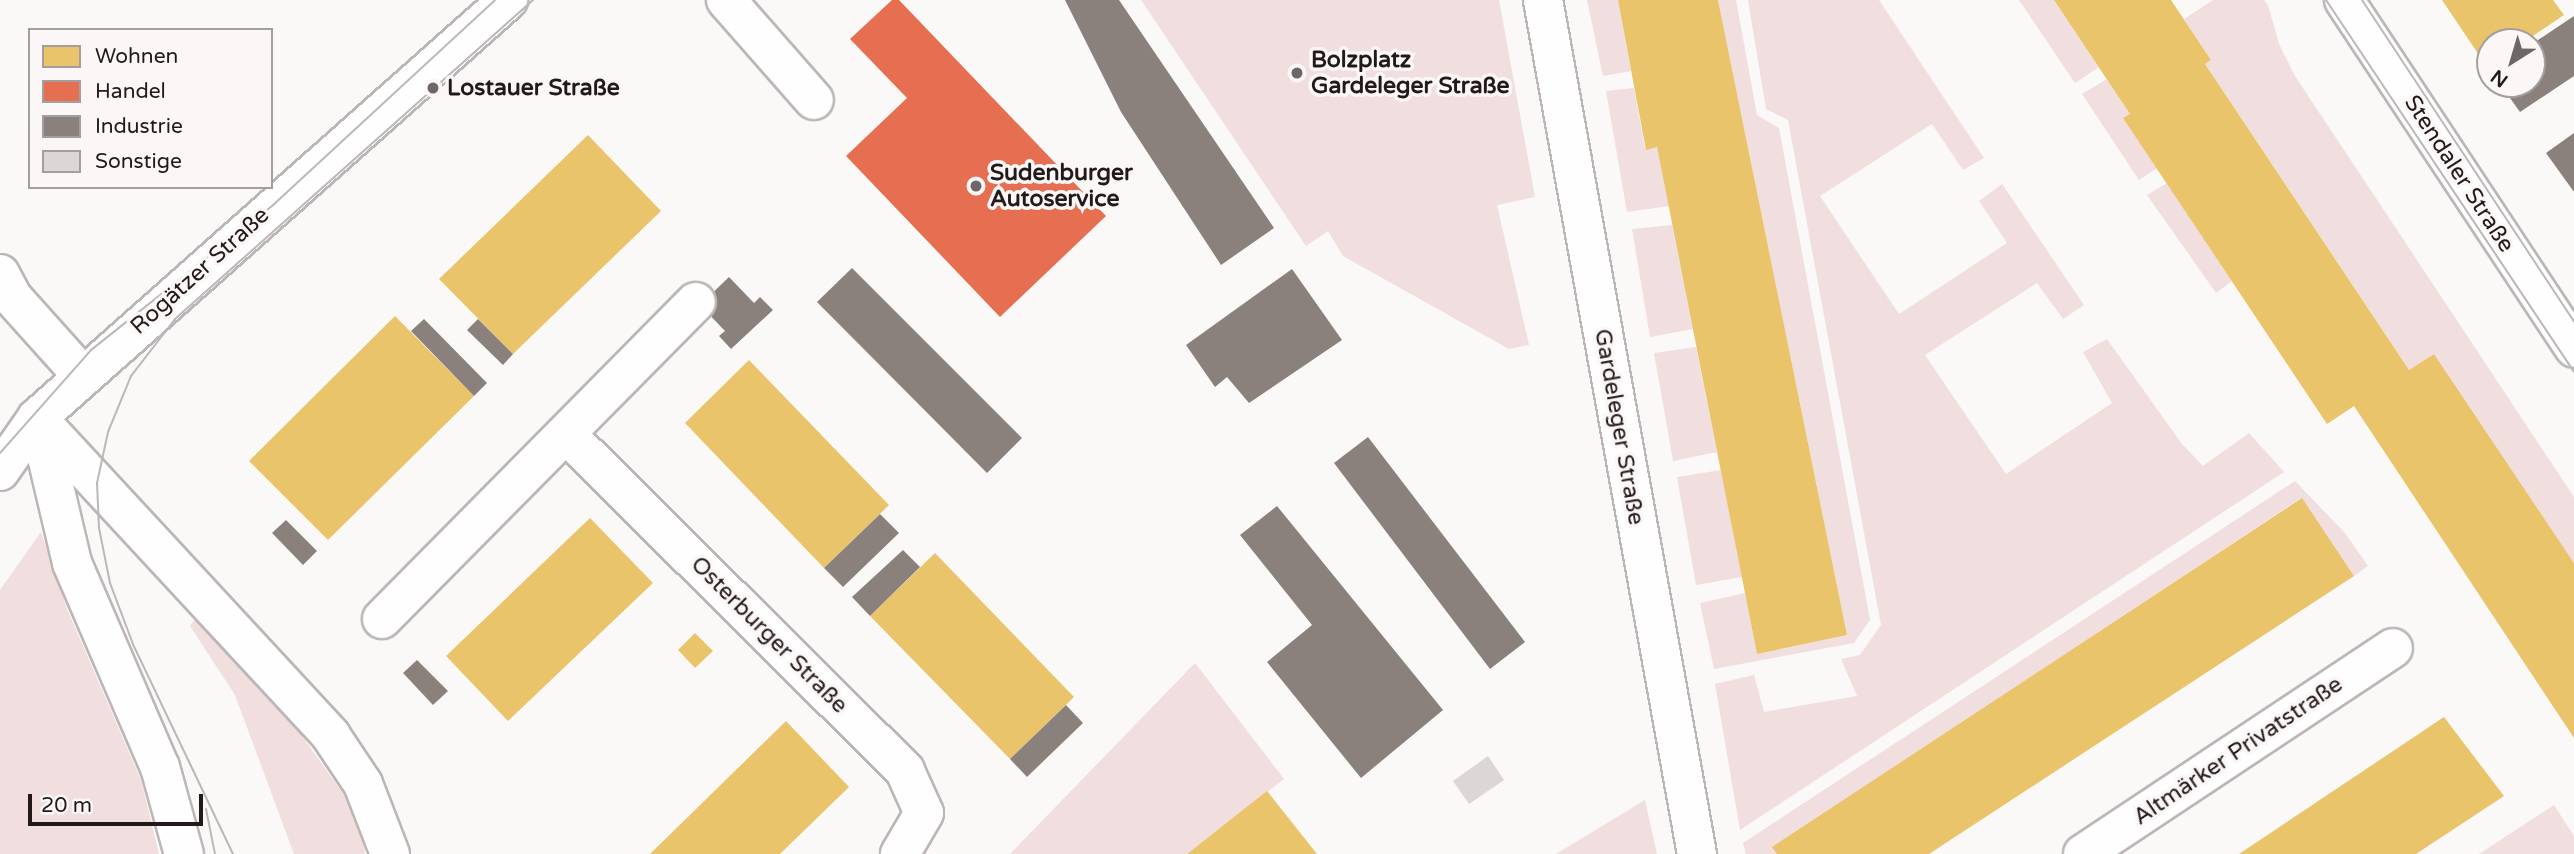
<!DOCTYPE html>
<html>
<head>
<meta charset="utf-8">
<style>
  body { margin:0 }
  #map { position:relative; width:2574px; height:854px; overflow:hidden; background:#fbf8f8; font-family:"Varela Round",sans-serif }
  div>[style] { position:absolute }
  .green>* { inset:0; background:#f1dedf }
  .homes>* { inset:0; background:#e9c46a }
  .shops>* { inset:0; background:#e76f51 }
  .industry>* { inset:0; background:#8a817c }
  .building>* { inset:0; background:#dcd6d7 }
  .roads { filter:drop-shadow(2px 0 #bcb6b7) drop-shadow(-2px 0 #bcb6b7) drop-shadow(0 2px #bcb6b7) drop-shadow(0 -2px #bcb6b7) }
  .minor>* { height:38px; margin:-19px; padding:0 19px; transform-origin:19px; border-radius:19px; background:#fefefe }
  .tram>* { height:2px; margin:-1px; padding:0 1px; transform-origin:1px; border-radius:1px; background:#bab8b9 }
  .dots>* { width:19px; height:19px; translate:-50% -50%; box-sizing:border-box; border:4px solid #fcf7f7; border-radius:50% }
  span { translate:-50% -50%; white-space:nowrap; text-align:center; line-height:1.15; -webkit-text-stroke:7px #fcf7f7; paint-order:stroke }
  .poi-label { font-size:23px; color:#22191a; font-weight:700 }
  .left { translate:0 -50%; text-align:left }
  .street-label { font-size:23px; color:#22191a }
  .legend { position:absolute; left:28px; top:28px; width:245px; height:161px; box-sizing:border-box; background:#fcf7f7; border:2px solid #a59e9f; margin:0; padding:9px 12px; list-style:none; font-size:21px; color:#22191a }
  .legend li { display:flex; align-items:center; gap:14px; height:35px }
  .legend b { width:35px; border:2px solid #a59e9f }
  .north { position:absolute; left:2476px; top:28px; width:70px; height:70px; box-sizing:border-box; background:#fcf7f7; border:2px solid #a59e9f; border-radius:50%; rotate:217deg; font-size:19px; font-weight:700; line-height:28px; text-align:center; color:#22191a }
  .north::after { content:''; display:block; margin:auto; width:24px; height:32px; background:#6e6768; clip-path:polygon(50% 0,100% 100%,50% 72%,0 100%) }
  .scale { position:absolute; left:28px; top:794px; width:175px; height:32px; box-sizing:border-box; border:4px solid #22191a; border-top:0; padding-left:9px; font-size:21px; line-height:24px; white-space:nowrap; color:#22191a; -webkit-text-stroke:5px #fcf7f7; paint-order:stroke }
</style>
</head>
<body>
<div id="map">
  <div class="green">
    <i style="clip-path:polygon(1141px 0,1499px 0,1535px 197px,1497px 205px,1529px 345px,1509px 349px,1343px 256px,1328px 231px,1306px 246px)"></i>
    <i style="clip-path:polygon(1587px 0,1618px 0,1631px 71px,1603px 76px)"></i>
    <i style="clip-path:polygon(1718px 0,1736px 0,1757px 115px,1779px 128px,1870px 620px,1854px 643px,1714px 669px,1700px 603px,1745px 593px,1757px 654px,1847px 635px)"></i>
    <i style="clip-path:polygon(1748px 0,1879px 0,1984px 158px,1963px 170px,1932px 124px,1820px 196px,1899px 314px,2007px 243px,1979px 201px,2002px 184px,2084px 305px,2063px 319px,2037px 283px,1925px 355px,2006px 474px,2112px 403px,2083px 352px,2107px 339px,2182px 444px,2203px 466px,2249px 433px,2284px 472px,1740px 830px,1715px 684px,1754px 675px,1764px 712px,1857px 696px,1841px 659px,1860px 655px,1881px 625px,1788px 120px,1766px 109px)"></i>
    <i style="clip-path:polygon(2019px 0,2054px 0,2099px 67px,2075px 83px)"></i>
    <i style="clip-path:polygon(2213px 0,2264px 0,2268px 5px,2279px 44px,2295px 76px,2574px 497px,2574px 563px,2434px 354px,2409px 370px,2205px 64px,2211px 60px,2184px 19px)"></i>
    <i style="clip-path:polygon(2107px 79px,2130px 114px,2124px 118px,2157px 168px,2139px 180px,2082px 94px)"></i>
    <i style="clip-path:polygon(1634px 88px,1645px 149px,1657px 147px,1669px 206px,1627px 212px,1606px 91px)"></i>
    <i style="clip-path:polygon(2167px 183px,2232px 281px,2216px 293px,2147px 195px)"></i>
    <i style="clip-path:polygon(1672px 225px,1693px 329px,1650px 337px,1632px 229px)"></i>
    <i style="clip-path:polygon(1696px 347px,1717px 452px,1673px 461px,1654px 353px)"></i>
    <i style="clip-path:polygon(1721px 470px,1742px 577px,1696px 585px,1677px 477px)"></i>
    <i style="clip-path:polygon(2295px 481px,2345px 533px,2368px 566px,2354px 576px,2301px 498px,1773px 847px,1777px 854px,1746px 854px,1743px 843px)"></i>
    <i style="clip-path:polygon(41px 532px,67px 609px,141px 780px,159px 854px,0 854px,0 590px)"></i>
    <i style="clip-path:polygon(197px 616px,292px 722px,359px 816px,365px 854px,294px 854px,235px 695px,190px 626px)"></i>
    <i style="clip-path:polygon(1195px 663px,1284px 779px,1187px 854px,1010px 854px)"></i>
    <i style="clip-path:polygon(1645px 800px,1657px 854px,1556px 854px)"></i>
    <i style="clip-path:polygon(2554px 805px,2574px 836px,2574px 854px,2479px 854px)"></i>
  </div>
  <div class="homes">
    <i style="clip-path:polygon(1618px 0,1718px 0,1847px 635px,1757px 654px,1657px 147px,1646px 150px)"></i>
    <i style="clip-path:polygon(2054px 0,2171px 0,2211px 60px,2205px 64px,2409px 370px,2434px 354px,2574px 563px,2574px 738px,2354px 406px,2327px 424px,2123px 118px,2130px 114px)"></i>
    <i style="clip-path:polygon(2442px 0,2553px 0,2564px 15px,2524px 42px,2490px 42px,2487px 67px)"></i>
    <i style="clip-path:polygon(588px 135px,661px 211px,513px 354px,439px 279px)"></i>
    <i style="clip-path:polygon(395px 316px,474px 396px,328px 540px,249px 461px)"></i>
    <i style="clip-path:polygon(749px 360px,889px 505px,824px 568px,685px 423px)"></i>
    <i style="clip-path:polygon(2302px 498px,2354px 576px,1929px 854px,1777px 854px,1772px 847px)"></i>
    <i style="clip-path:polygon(590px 518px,653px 583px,508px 721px,446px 656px)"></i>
    <i style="clip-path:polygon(935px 553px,1074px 697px,1010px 759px,870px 616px)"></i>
    <i style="clip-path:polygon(695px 633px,713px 651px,695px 668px,678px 650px)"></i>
    <i style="clip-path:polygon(2444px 717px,2504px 796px,2416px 854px,2239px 854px)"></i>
    <i style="clip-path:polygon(786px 721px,849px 787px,780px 854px,650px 854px)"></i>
    <i style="clip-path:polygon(1267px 791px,1317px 854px,1187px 854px)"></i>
  </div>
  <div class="shops">
    <i style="clip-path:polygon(892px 0,899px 0,1106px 216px,1000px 317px,846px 156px,907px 98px,850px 39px)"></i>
  </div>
  <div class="industry">
    <i style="clip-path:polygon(1065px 0,1119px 0,1274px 228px,1221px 265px,1121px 112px)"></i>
    <i style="clip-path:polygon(2574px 16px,2574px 76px,2520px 112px,2500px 84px,2532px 84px,2532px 44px)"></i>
    <i style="clip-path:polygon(2574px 133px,2574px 192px,2546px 153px)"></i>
    <i style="clip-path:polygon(852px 268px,1022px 438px,987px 473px,817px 302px)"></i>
    <i style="clip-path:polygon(1292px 269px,1342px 340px,1249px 403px,1227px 377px,1215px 387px,1186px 345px)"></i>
    <i style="clip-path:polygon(729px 277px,754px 303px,760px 297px,773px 310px,731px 349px,719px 336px,725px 331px,700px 305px)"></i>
    <i style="clip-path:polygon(424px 319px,487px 383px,474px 396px,411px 331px)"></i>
    <i style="clip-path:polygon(478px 319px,513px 354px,503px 365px,467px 330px)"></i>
    <i style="clip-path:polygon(1368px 437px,1525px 642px,1490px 669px,1334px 463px)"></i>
    <i style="clip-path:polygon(1277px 506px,1443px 710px,1361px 778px,1267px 662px,1312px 625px,1240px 535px)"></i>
    <i style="clip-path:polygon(880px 514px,899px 533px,843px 587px,824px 568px)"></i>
    <i style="clip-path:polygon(286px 520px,317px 551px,303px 565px,272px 533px)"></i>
    <i style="clip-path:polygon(903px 550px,920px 567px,870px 616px,852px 597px)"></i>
    <i style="clip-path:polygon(417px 660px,448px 691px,433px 705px,403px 673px)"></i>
    <i style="clip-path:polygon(1066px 705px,1083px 723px,1027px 777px,1010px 759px)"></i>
  </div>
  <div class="building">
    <i style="clip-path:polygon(1488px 756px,1504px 780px,1469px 804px,1453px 781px)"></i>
  </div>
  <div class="roads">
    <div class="minor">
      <i style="left:726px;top:0;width:133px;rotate:48.7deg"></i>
      <i style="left:1543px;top:0;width:868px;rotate:79.78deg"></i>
      <i style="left:2344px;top:0;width:417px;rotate:56.5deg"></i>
      <i style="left:0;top:274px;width:26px;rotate:62deg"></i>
      <i style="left:12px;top:297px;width:106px;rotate:48.1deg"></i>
      <i style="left:37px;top:418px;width:433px;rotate:47.2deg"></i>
      <i style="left:331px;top:736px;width:58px;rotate:56.3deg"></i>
      <i style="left:363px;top:784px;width:75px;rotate:68.9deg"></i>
      <i style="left:39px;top:423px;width:144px;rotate:76.7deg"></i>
      <i style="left:72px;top:563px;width:222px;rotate:66.7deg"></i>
      <i style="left:160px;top:767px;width:90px;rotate:74.6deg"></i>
      <i style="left:566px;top:434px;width:478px;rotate:44.8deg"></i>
      <i style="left:905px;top:771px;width:46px;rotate:65.7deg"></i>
      <i style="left:924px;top:813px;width:48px;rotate:120.3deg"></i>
      <i style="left:0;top:471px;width:65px;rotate:-55.1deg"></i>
      <i style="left:37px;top:418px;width:630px;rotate:-41.59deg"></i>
      <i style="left:382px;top:619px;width:446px;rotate:-45.3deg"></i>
      <i style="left:2083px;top:854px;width:372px;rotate:-33.6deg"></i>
    </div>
  </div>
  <div class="tram">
    <i style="left:2326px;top:0;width:447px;rotate:56.3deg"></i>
    <i style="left:2362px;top:0;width:386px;rotate:56.6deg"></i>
    <i style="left:0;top:453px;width:137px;rotate:-48.5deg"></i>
    <i style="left:91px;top:350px;width:233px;rotate:-38.5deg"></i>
    <i style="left:273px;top:205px;width:302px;rotate:-42.7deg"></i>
    <i style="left:206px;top:809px;width:46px;rotate:78.7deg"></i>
    <i style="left:233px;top:854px;width:233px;rotate:-115.5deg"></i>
    <i style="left:133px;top:644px;width:65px;rotate:-110.7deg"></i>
    <i style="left:110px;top:583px;width:56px;rotate:-101.3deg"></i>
    <i style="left:99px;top:528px;width:45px;rotate:-92.5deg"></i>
    <i style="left:97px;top:483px;width:52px;rotate:-77.8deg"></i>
    <i style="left:108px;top:432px;width:61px;rotate:-67.7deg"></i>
    <i style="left:131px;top:376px;width:72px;rotate:-52.3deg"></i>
    <i style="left:175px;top:319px;width:480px;rotate:-41.7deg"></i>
  </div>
  <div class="dots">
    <i style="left:1297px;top:73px;background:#6e6768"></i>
    <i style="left:433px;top:88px;background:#6e6768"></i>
    <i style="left:976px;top:186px;background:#6e6768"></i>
  </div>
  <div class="poi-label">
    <span class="left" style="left:1311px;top:73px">Bolzplatz<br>Gardeleger Straße</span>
    <span class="left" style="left:447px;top:88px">Lostauer Straße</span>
    <span class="left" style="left:990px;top:186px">Sudenburger<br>Autoservice</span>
  </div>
  <div class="street-label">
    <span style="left:2459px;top:174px;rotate:57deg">Stendaler Straße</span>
    <span style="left:200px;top:271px;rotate:-42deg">Rogätzer Straße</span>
    <span style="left:1619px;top:427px;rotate:80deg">Gardeleger Straße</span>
    <span style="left:769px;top:635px;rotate:45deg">Osterburger Straße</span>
    <span style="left:2238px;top:751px;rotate:-34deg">Altmärker Privatstraße</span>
  </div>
  <ul class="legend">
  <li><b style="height:19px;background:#e9c46a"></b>Wohnen</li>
  <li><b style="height:19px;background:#e76f51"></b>Handel</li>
  <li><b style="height:19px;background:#8a817c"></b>Industrie</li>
  <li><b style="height:19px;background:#dcd6d7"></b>Sonstige</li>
  </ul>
  <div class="north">N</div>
  <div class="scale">20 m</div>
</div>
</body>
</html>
